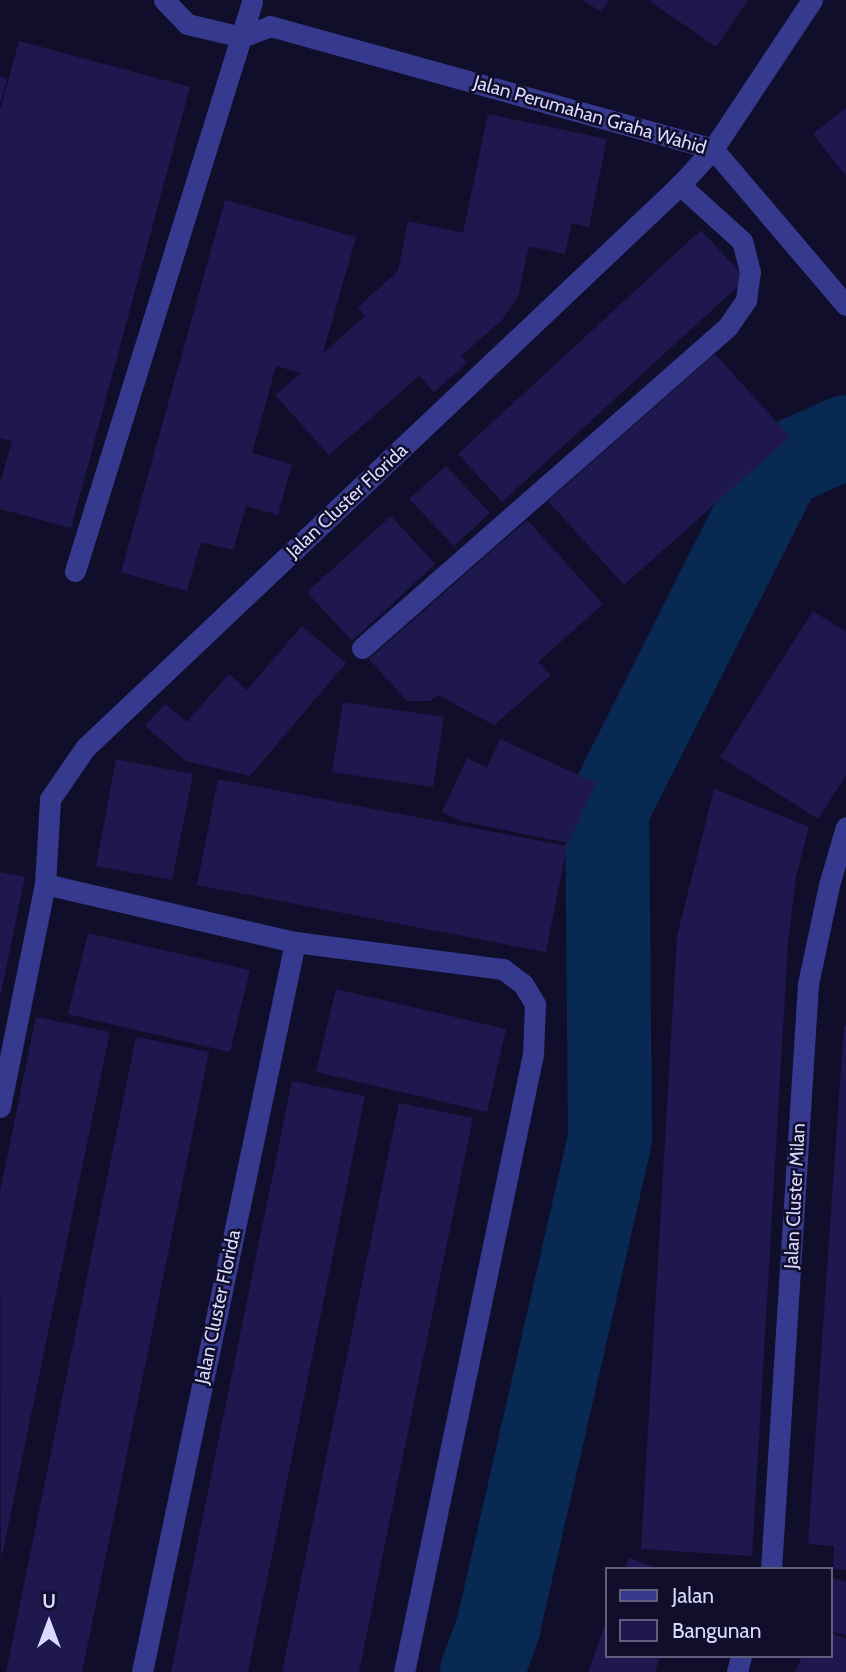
<!DOCTYPE html>
<html>
<head>
<meta charset="utf-8">
<style>
  body { margin:0 }
  #map { position:relative; width:846px; height:1672px; overflow:hidden; background:#110e2c; font-family:Cabin,sans-serif }
  div>[style] { position:absolute }
  .river>* { height:84px; margin:-42px; padding:0 42px; transform-origin:42px; border-radius:42px; background:#072952 }
  .building>* { inset:0; background:#1e184f }
  .street>* { height:21px; margin:-10.5px; padding:0 10.5px; transform-origin:10.5px; border-radius:10.5px; background:#353a8f }
  span { translate:-50% -50%; white-space:nowrap; text-align:center; line-height:1.15; -webkit-text-stroke:5px #110e2c; paint-order:stroke }
  .street-label { font-size:19px; color:#dad9ff }
  .legend { position:absolute; left:605px; top:1567px; width:228px; height:91px; box-sizing:border-box; background:#110e2c; border:2px solid #615f80; margin:0; padding:9px 12px; list-style:none; font-size:21px; color:#dad9ff }
  .legend li { display:flex; align-items:center; gap:14px; height:35px }
  .legend b { width:35px; border:2px solid #615f80 }
  .north { position:absolute; left:14px; top:1588px; width:70px; height:70px; -webkit-text-stroke:5px #110e2c; paint-order:stroke; rotate:0deg; font-size:19px; font-weight:700; line-height:28px; text-align:center; color:#dad9ff }
  .north::after { content:''; display:block; margin:auto; width:24px; height:32px; background:#dad9ff; clip-path:polygon(50% 0,100% 100%,50% 72%,0 100%) }
</style>
</head>
<body>
<div id="map">
  <div class="river">
    <i style="left:482px;top:1672px;width:47px;rotate:-70deg"></i>
    <i style="left:498px;top:1628px;width:502px;rotate:-77.1deg"></i>
    <i style="left:610px;top:1139px;width:329px;rotate:-90.5deg"></i>
    <i style="left:607px;top:810px;width:386px;rotate:-63.2deg"></i>
    <i style="left:781px;top:466px;width:71px;rotate:-24deg"></i>
  </div>
  <div class="building">
    <i style="clip-path:polygon(583px 0,609px 0,601px 12px)"></i>
    <i style="clip-path:polygon(652px 0,748px 0,716px 47px,651px 2px)"></i>
    <i style="clip-path:polygon(19px 41px,190px 87px,71px 528px,0 509px,0 484px,12px 441px,0 438px,0 110px)"></i>
    <i style="clip-path:polygon(0 77px,7px 79px,1px 102px,0 102px)"></i>
    <i style="clip-path:polygon(846px 108px,846px 176px,813px 134px)"></i>
    <i style="clip-path:polygon(488px 114px,607px 139px,589px 227px,572px 223px,565px 254px,529px 246px,518px 297px,502px 320px,461px 356px,467px 363px,434px 392px,419px 376px,329px 455px,275px 395px,301px 373px,276px 366px,252px 453px,292px 464px,278px 515px,246px 506px,233px 550px,201px 542px,187px 591px,121px 572px,225px 200px,356px 237px,323px 353px,365px 316px,358px 307px,398px 271px,408px 221px,463px 233px)"></i>
    <i style="clip-path:polygon(701px 230px,746px 279px,502px 502px,458px 454px)"></i>
    <i style="clip-path:polygon(715px 354px,790px 437px,624px 585px,548px 501px)"></i>
    <i style="clip-path:polygon(446px 466px,490px 513px,454px 546px,409px 499px)"></i>
    <i style="clip-path:polygon(391px 516px,435px 564px,352px 641px,307px 592px)"></i>
    <i style="clip-path:polygon(527px 520px,603px 604px,538px 662px,551px 675px,494px 725px,438px 695px,430px 701px,407px 701px,369px 659px)"></i>
    <i style="clip-path:polygon(813px 611px,846px 632px,846px 775px,818px 819px,720px 757px)"></i>
    <i style="clip-path:polygon(302px 626px,346px 663px,250px 776px,186px 761px,145px 726px,165px 704px,187px 722px,229px 674px,247px 690px)"></i>
    <i style="clip-path:polygon(343px 702px,444px 717px,433px 787px,332px 772px)"></i>
    <i style="clip-path:polygon(500px 739px,596px 783px,568px 843px,461px 821px,442px 812px,467px 758px,487px 768px)"></i>
    <i style="clip-path:polygon(116px 759px,193px 774px,172px 880px,96px 866px)"></i>
    <i style="clip-path:polygon(218px 779px,567px 846px,546px 952px,197px 885px)"></i>
    <i style="clip-path:polygon(714px 789px,809px 827px,796px 877px,788px 943px,752px 1556px,641px 1549px,677px 936px)"></i>
    <i style="clip-path:polygon(0 872px,25px 877px,1px 993px,0 993px)"></i>
    <i style="clip-path:polygon(88px 933px,250px 970px,230px 1052px,68px 1014px)"></i>
    <i style="clip-path:polygon(336px 989px,506px 1029px,487px 1112px,316px 1072px)"></i>
    <i style="clip-path:polygon(36px 1017px,110px 1032px,1px 1561px,0 1192px)"></i>
    <i style="clip-path:polygon(844px 1025px,846px 1025px,846px 1570px,833px 1569px,834px 1546px,808px 1544px)"></i>
    <i style="clip-path:polygon(136px 1037px,209px 1052px,157px 1308px,82px 1672px,6px 1672px)"></i>
    <i style="clip-path:polygon(292px 1081px,365px 1096px,274px 1546px,248px 1672px,171px 1672px)"></i>
    <i style="clip-path:polygon(399px 1103px,473px 1118px,400px 1470px,359px 1672px,282px 1672px)"></i>
    <i style="clip-path:polygon(629px 1558px,657px 1568px,657px 1569px,625px 1569px)"></i>
    <i style="clip-path:polygon(830px 1577px,846px 1582px,846px 1635px,830px 1631px)"></i>
    <i style="clip-path:polygon(606px 1622px,606px 1656px,660px 1656px,655px 1672px,588px 1672px)"></i>
    <i style="clip-path:polygon(830px 1632px,846px 1639px,846px 1672px,795px 1672px,802px 1656px,830px 1656px)"></i>
  </div>
  <div class="street">
    <i style="left:164px;top:0;width:33px;rotate:46deg"></i>
    <i style="left:187px;top:24px;width:57px;rotate:13.3deg"></i>
    <i style="left:242px;top:37px;width:30px;rotate:-21deg"></i>
    <i style="left:270px;top:26px;width:460px;rotate:15.5deg"></i>
    <i style="left:713px;top:149px;width:205px;rotate:49.6deg"></i>
    <i style="left:75px;top:571px;width:596px;rotate:-72.72deg"></i>
    <i style="left:362px;top:648px;width:487px;rotate:-41.3deg"></i>
    <i style="left:728px;top:326px;width:32px;rotate:-55deg"></i>
    <i style="left:746px;top:300px;width:28px;rotate:-82deg"></i>
    <i style="left:750px;top:272px;width:32px;rotate:-104deg"></i>
    <i style="left:742px;top:241px;width:84px;rotate:-137.9deg"></i>
    <i style="left:45px;top:884px;width:257px;rotate:13.1deg"></i>
    <i style="left:295px;top:942px;width:210px;rotate:7.4deg"></i>
    <i style="left:503px;top:969px;width:25px;rotate:37deg"></i>
    <i style="left:523px;top:984px;width:23px;rotate:59deg"></i>
    <i style="left:535px;top:1004px;width:50px;rotate:92.3deg"></i>
    <i style="left:533px;top:1054px;width:631px;rotate:101.79deg"></i>
    <i style="left:0;top:1107px;width:227px;rotate:-78.6deg"></i>
    <i style="left:45px;top:884px;width:85px;rotate:-86.6deg"></i>
    <i style="left:50px;top:799px;width:62px;rotate:-55.5deg"></i>
    <i style="left:85px;top:748px;width:819px;rotate:-43.42deg"></i>
    <i style="left:680px;top:185px;width:49px;rotate:-47.5deg"></i>
    <i style="left:713px;top:149px;width:179px;rotate:-56.4deg"></i>
    <i style="left:771px;top:1569px;width:586px;rotate:-86.38deg"></i>
    <i style="left:808px;top:984px;width:101px;rotate:-78deg"></i>
    <i style="left:829px;top:885px;width:60px;rotate:-73.7deg"></i>
    <i style="left:142px;top:1672px;width:746px;rotate:-78.16deg"></i>
    <i style="left:737px;top:1672px;width:16px;rotate:-76deg"></i>
  </div>
  <div class="street-label">
    <span style="left:590px;top:115px;rotate:16deg">Jalan Perumahan Graha Wahid</span>
    <span style="left:347px;top:501px;rotate:-43deg">Jalan Cluster Florida</span>
    <span style="left:795px;top:1196px;rotate:-87deg">Jalan Cluster Milan</span>
    <span style="left:218px;top:1307px;rotate:-78deg">Jalan Cluster Florida</span>
  </div>
  <ul class="legend">
  <li><b style="height:9px;background:#353a8f"></b>Jalan</li>
  <li><b style="height:19px;background:#1e184f"></b>Bangunan</li>
  </ul>
  <div class="north">U</div>
</div>
</body>
</html>
